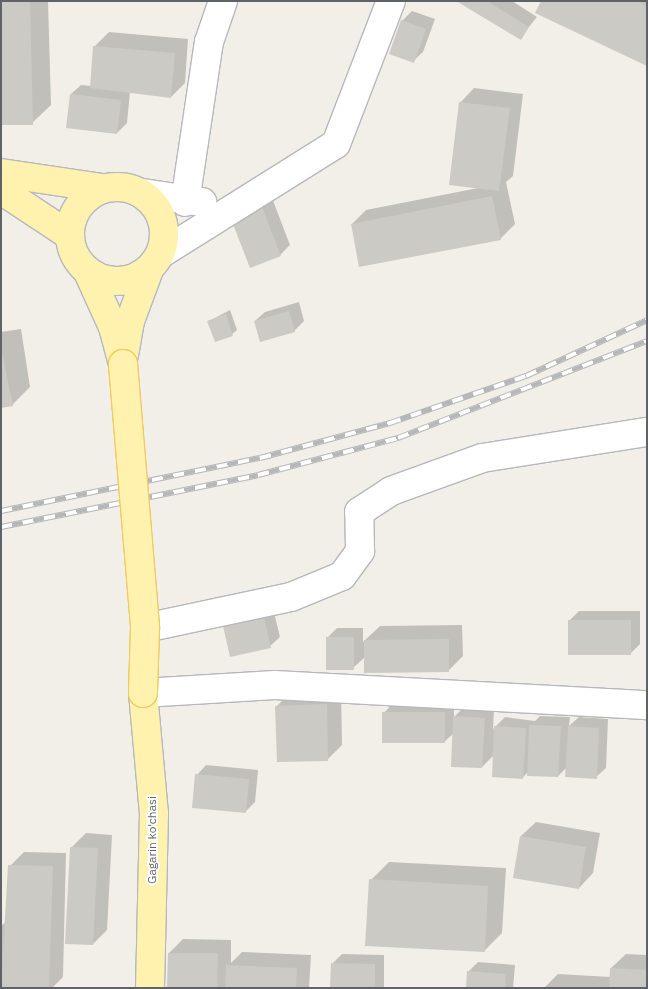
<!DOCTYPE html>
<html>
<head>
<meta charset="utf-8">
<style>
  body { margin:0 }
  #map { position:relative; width:648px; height:989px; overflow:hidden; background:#f1efe8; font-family:"IBM Plex Sans",sans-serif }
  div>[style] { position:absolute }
  .shadow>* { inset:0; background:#0003 }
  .building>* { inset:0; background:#cccac5 }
  .roads { filter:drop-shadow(1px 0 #b5b8bc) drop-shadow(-1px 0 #b5b8bc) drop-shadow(0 1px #b5b8bc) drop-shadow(0 -1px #b5b8bc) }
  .minor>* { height:28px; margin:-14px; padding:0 14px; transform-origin:14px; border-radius:14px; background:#fff }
  .major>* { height:28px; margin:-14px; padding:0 14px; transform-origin:14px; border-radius:14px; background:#fff2af }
  .major>.ring { margin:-14px; padding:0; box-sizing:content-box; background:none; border:28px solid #fff2af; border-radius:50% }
  .rail>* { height:5.5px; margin-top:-2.75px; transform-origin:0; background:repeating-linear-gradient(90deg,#fff 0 11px,#b6b7b8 0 22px); box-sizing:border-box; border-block:1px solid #b6b7b8 }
  .bridges { filter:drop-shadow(1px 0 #f2c960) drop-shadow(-1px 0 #f2c960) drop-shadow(0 1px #f2c960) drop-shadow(0 -1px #f2c960) }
  .major-bridge>* { height:28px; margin:-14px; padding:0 14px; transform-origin:14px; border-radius:14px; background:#fff2af }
  span { translate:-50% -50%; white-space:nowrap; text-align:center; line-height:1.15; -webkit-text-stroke:4px #fff; paint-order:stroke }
  .street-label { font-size:12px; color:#5f6368 }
  .frame { position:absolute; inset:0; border:2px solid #5f6368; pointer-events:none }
</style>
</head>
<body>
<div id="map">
  <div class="shadow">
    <i style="clip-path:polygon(1px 1px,48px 1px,51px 105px,32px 123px)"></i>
    <i style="clip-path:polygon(459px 1px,512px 1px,537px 17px,520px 38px)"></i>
    <i style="clip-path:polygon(542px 1px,647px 1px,647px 65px)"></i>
    <i style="clip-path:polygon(412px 11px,435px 19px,423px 52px,413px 61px,402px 21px)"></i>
    <i style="clip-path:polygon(109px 32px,188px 39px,185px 83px,171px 97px,130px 92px,127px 123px,117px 133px,71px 94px,81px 85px,91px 86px,95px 46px)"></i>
    <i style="clip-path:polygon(474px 88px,523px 94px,513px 176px,506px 182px,515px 224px,500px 239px,352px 224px,366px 210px,478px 188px,460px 103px)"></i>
    <i style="clip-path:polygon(272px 198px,290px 245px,280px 255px,233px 219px)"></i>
    <i style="clip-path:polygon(299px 302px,304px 321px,294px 331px,255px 321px,265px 312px)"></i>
    <i style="clip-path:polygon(230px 310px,237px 330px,232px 334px,209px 321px)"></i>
    <i style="clip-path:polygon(21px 329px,30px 387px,12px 405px,1px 407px,1px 332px)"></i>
    <i style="clip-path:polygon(273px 608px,280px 637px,270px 646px,224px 627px,234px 617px)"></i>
    <i style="clip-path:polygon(579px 611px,640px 611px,640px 644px,630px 654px,569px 621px)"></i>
    <i style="clip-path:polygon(462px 625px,463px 656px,448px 671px,365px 657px,353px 668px,327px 638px,337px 628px,363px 628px,363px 642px,380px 626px)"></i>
    <i style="clip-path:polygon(341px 691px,342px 745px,328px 759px,277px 706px,291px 692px)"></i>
    <i style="clip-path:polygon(393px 703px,454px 703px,454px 717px,464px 707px,494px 709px,493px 729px,505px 717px,535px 721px,540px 716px,570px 717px,569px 726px,579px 717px,608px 719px,606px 768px,596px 777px,567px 767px,558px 776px,528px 772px,523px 777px,494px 755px,482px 767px,454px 733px,444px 742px,384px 713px)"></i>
    <i style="clip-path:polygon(206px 765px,258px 770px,255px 802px,245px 812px,197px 775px)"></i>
    <i style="clip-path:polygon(536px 822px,600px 833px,593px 873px,579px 888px,521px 836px)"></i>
    <i style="clip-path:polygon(86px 833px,112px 835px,107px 930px,93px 944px,72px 847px)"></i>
    <i style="clip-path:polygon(24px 852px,66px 853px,63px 977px,52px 988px,1px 988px,1px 926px,8px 920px,10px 866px)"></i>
    <i style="clip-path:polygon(389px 862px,506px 868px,502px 933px,484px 951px,371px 880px)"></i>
    <i style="clip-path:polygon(183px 939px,231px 940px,231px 963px,242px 952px,311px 955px,309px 988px,168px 988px,169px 953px)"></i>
    <i style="clip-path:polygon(342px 954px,384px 955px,384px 988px,332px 988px,332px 964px)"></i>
    <i style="clip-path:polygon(626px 954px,647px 955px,647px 988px,544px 988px,558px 974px,611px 977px,611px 968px)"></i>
    <i style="clip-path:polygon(478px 962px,515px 965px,513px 988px,467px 988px,468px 972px)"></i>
  </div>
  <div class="building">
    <i style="clip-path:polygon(1px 1px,30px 1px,33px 125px,1px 125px)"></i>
    <i style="clip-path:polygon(456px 1px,487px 1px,529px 27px,521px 40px)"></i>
    <i style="clip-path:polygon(541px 1px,637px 1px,647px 6px,647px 66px,535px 13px)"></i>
    <i style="clip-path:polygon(401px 20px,426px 29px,414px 63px,389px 54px)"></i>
    <i style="clip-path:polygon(93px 46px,175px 53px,171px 98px,90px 88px)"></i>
    <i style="clip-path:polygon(70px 94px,121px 100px,117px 134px,66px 128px)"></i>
    <i style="clip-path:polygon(459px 102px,510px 108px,499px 191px,449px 185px)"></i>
    <i style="clip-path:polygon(492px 196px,501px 240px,359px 267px,351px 224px)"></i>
    <i style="clip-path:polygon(262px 207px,281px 256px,250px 268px,231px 219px)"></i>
    <i style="clip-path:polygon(289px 311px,295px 332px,260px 342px,254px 321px)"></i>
    <i style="clip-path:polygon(226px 314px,233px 336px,215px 342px,207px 321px)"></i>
    <i style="clip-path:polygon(1px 347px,13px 406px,1px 408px)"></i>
    <i style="clip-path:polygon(264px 617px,271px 648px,230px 657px,223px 626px)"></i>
    <i style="clip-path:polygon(568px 620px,631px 620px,631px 655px,568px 655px)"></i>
    <i style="clip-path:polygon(326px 637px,354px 637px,354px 670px,326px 670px)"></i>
    <i style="clip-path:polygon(449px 639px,449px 672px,364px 673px,364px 640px)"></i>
    <i style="clip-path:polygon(327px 704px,328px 761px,277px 762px,275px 706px)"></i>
    <i style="clip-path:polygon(382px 712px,445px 712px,445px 743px,382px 743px)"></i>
    <i style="clip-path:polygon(453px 716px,485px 718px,482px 768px,451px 767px)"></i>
    <i style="clip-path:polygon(529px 725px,561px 726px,558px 777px,527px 776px)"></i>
    <i style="clip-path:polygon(494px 726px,526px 728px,523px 779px,492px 777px)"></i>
    <i style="clip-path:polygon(568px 726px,599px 728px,597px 779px,565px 777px)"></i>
    <i style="clip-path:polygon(195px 774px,249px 779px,246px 813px,192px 808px)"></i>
    <i style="clip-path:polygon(520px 836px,586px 847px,579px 889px,513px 878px)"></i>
    <i style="clip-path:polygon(70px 847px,98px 848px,93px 945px,65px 944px)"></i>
    <i style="clip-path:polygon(8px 865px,53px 866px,49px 988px,1px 988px)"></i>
    <i style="clip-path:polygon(369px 879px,488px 886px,485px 952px,365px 946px)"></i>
    <i style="clip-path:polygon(168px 953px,218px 953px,217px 988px,167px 988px)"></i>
    <i style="clip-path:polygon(331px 963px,375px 964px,375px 988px,330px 988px)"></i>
    <i style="clip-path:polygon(226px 965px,297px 968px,296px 988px,225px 988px)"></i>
    <i style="clip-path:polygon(610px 968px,647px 970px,647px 988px,609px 988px)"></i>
    <i style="clip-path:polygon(467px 971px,506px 974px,505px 988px,466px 988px)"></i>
  </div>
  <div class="roads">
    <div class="minor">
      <i style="left:143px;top:193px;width:60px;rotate:8.7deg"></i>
      <i style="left:185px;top:202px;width:162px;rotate:-81.5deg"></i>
      <i style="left:209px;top:42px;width:43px;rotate:-71.1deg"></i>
      <i style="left:162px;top:253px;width:205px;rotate:-32.1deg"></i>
      <i style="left:336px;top:144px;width:153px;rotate:-69deg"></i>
      <i style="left:145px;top:628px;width:149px;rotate:-12deg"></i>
      <i style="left:291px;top:597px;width:55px;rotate:-22.4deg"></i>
      <i style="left:342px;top:576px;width:31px;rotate:-54deg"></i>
      <i style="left:360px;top:551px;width:39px;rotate:-91deg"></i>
      <i style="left:359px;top:512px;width:38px;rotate:-33deg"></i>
      <i style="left:391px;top:491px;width:97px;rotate:-19.9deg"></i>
      <i style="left:482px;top:458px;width:167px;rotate:-9deg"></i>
      <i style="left:143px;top:693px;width:132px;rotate:-3.5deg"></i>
      <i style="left:275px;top:685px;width:373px;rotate:3.1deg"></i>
    </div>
    <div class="major">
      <i style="left:1px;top:173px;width:101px;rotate:8.5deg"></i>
      <i class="ring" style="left:70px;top:187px;width:66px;height:66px"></i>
      <i style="left:1px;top:190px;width:82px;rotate:33.5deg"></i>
      <i style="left:88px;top:272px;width:60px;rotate:65.6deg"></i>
      <i style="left:113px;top:327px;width:38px;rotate:75deg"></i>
      <i style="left:124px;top:355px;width:35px;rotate:-80deg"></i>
      <i style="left:130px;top:321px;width:54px;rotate:-69.6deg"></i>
      <i style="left:143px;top:693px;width:121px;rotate:84.8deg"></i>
      <i style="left:154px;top:813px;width:175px;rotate:91.3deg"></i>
    </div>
  </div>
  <div class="rail">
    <i style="left:1px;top:511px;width:264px;rotate:-11.6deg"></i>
    <i style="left:260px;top:458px;width:135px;rotate:-15.1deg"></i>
    <i style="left:390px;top:423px;width:144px;rotate:-19.1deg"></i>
    <i style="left:526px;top:376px;width:133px;rotate:-24.8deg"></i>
    <i style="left:1px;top:527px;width:262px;rotate:-11.4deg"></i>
    <i style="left:258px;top:475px;width:145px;rotate:-14.8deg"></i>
    <i style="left:398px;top:438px;width:267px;rotate:-21.3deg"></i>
  </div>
  <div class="bridges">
    <div class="major-bridge">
      <i style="left:123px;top:364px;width:265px;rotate:85.2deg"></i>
      <i style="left:145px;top:628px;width:65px;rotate:91.8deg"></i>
    </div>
  </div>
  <div class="street-label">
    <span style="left:152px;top:840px;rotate:-90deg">Gagarin ko'chasi</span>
  </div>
  <div class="frame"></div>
</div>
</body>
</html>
